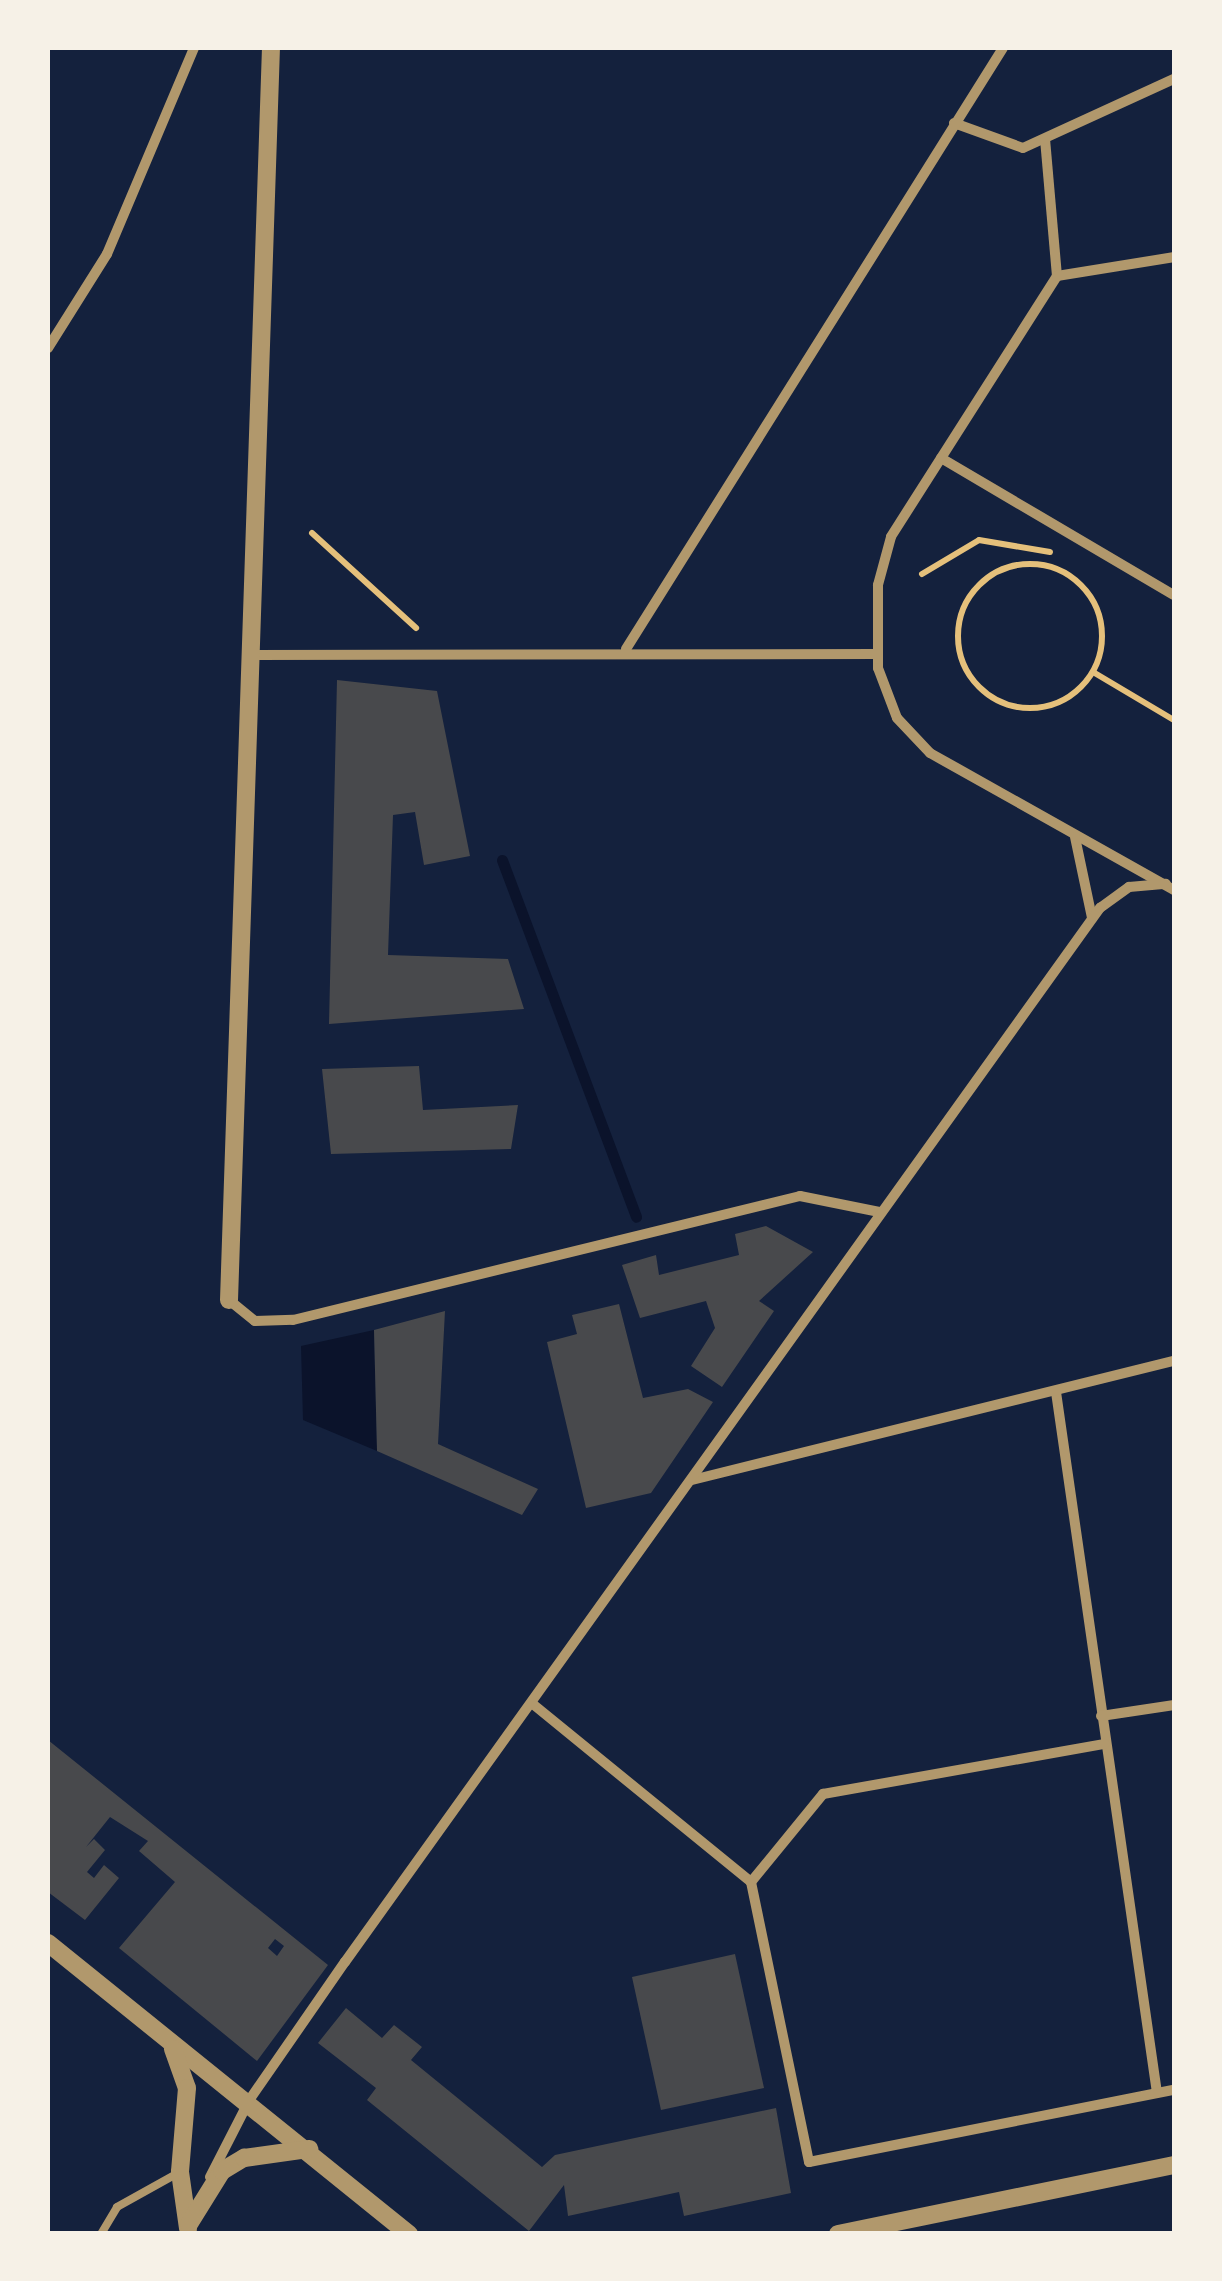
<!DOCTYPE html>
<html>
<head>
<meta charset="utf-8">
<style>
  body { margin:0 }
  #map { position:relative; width:1222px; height:2281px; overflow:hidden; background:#14213d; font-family:"PT Sans Narrow",sans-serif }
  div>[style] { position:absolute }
  .water>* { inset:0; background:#0b132b }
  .stream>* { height:11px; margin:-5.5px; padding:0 5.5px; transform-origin:5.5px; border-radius:5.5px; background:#0b132b }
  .building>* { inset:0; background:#48494c }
  .path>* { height:6px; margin:-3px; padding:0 3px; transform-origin:3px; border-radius:3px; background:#e5c07b }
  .path>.ring { margin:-3px; padding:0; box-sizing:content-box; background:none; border:6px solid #e5c07b; border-radius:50% }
  .service>* { height:8px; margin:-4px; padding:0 4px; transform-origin:4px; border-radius:4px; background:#b1986c }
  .minor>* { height:10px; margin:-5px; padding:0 5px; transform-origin:5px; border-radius:5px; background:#b1986c }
  .tertiary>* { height:18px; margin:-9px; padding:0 9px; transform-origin:9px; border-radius:9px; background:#b1986c }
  span { translate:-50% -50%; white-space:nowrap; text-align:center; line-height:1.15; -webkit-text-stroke:9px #f6f1e7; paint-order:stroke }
  .frame { position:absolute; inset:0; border:50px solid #f6f1e7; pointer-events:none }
</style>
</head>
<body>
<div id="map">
  <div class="water">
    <i style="clip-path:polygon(374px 1330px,377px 1451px,303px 1420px,301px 1346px)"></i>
  </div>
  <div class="stream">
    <i style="left:502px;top:860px;width:381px;rotate:69.4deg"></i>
  </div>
  <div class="building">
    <i style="clip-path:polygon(337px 680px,437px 691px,470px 856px,424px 865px,415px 812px,393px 815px,388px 955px,508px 959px,524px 1009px,329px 1024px)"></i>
    <i style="clip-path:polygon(419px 1066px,423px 1110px,518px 1105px,511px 1149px,331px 1154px,322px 1069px)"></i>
    <i style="clip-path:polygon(766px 1226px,813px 1252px,759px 1301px,774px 1311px,722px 1387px,691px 1366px,715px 1328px,706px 1301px,640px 1318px,622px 1265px,656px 1255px,659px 1275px,739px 1255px,735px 1234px)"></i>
    <i style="clip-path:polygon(619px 1304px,643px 1398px,688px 1389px,713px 1402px,651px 1493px,586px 1508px,547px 1342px,577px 1334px,572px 1315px)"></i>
    <i style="clip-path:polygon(445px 1311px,438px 1444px,538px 1489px,522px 1515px,377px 1451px,374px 1330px)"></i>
    <i style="clip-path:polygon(evenodd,48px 1740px,328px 1965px,257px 2061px,119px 1948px,175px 1882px,139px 1851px,148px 1841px,110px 1817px,86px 1847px,94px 1839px,105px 1850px,87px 1872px,94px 1878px,104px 1865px,119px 1878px,85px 1920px,48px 1892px,48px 1740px,275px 1939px,284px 1946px,277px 1956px,268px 1948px,275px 1939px)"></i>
    <i style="clip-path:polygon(735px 1954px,764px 2088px,661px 2110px,632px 1977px)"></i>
    <i style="clip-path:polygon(346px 2008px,382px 2038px,394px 2025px,422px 2047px,411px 2060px,542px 2167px,555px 2155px,776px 2108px,791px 2193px,684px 2216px,679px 2192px,568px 2216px,564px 2185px,529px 2231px,367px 2100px,376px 2088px,318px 2043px)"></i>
  </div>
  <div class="path">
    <i style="left:312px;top:533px;width:141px;rotate:42.4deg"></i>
    <i class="ring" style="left:958px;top:564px;width:138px;height:138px"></i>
    <i style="left:922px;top:574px;width:66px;rotate:-30.8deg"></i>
    <i style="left:979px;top:540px;width:72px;rotate:9.6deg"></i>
    <i style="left:1093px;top:672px;width:94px;rotate:30.7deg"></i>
  </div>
  <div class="service">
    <i style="left:101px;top:2234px;width:31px;rotate:-59deg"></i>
    <i style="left:117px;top:2207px;width:72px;rotate:-29.1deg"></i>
  </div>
  <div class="minor">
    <i style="left:954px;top:123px;width:73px;rotate:19.9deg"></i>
    <i style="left:1023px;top:148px;width:166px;rotate:-24.6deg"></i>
    <i style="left:1045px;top:139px;width:138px;rotate:85deg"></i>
    <i style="left:1057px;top:276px;width:309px;rotate:122.5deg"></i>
    <i style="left:891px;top:537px;width:50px;rotate:105.2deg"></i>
    <i style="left:878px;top:585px;width:83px;rotate:90deg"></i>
    <i style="left:878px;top:668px;width:53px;rotate:69.2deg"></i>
    <i style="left:897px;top:718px;width:48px;rotate:46.7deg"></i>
    <i style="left:930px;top:753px;width:280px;rotate:29.3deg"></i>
    <i style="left:1057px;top:276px;width:119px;rotate:-9.2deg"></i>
    <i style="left:48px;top:348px;width:111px;rotate:-57.9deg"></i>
    <i style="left:107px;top:254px;width:224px;rotate:-67.1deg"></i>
    <i style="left:941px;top:458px;width:270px;rotate:30.5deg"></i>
    <i style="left:626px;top:649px;width:709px;rotate:-57.9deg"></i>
    <i style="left:250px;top:655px;width:627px;rotate:-0.09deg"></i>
    <i style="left:1075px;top:837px;width:83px;rotate:78.1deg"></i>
    <i style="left:229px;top:1300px;width:33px;rotate:39deg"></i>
    <i style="left:255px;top:1321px;width:38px;rotate:-2deg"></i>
    <i style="left:293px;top:1320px;width:522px;rotate:-13.74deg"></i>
    <i style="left:800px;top:1196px;width:81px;rotate:11.4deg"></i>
    <i style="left:1056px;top:1392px;width:708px;rotate:81.8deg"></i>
    <i style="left:692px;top:1480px;width:496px;rotate:-13.9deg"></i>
    <i style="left:534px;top:1705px;width:280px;rotate:39.2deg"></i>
    <i style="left:751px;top:1882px;width:286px;rotate:78.3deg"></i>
    <i style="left:809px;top:2162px;width:372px;rotate:-11.2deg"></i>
    <i style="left:1101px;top:1716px;width:74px;rotate:-8.6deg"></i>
    <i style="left:751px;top:1882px;width:114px;rotate:-50.7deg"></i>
    <i style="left:823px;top:1794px;width:286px;rotate:-10.1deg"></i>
    <i style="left:210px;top:2177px;width:88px;rotate:-62.9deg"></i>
    <i style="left:250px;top:2099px;width:167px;rotate:-55.3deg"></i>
    <i style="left:345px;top:1962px;width:1297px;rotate:-54.39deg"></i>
    <i style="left:1100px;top:908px;width:36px;rotate:-36deg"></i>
    <i style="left:1129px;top:887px;width:37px;rotate:-5deg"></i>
  </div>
  <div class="tertiary">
    <i style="left:229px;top:1300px;width:1253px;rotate:-88.08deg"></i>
    <i style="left:48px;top:1943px;width:464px;rotate:38.9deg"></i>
    <i style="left:173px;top:2049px;width:41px;rotate:70.3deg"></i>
    <i style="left:187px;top:2088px;width:84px;rotate:94.8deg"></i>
    <i style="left:180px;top:2172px;width:57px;rotate:81.9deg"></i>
    <i style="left:189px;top:2224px;width:62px;rotate:-58.1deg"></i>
    <i style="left:222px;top:2171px;width:26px;rotate:-31deg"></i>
    <i style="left:244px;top:2158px;width:66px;rotate:-7.9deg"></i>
    <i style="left:838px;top:2234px;width:343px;rotate:-11.6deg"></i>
  </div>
  <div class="frame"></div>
</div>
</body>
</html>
